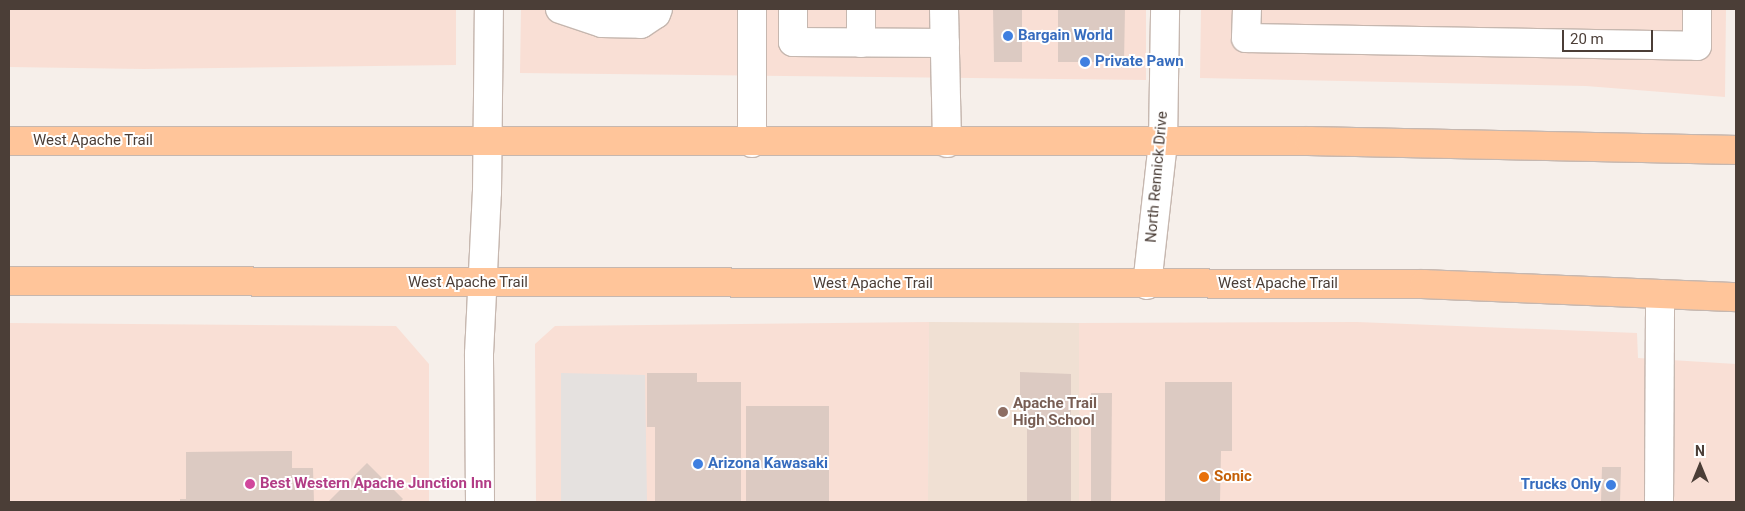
<!DOCTYPE html>
<html>
<head>
<meta charset="utf-8">
<style>
  body { margin:0 }
  #map { position:relative; width:1745px; height:511px; overflow:hidden; background:#f6efea; font-family:Roboto,sans-serif }
  div>[style] { position:absolute }
  .commercial>* { inset:0; background:#f9dfd5 }
  .education>* { inset:0; background:#f0e0d3 }
  .parking>* { inset:0; background:#e5e1df }
  .building>* { inset:0; background:#dccac2 }
  .roads { filter:drop-shadow(1px 0 #c6b7af) drop-shadow(-1px 0 #c6b7af) drop-shadow(0 1px #c6b7af) drop-shadow(0 -1px #c6b7af) }
  .minor>* { height:28px; margin:-14px; padding:0 14px; transform-origin:14px; border-radius:14px; background:#fff }
  .major>* { height:28px; margin:-14px; padding:0 14px; transform-origin:14px; border-radius:14px; background:#ffc59a }
  .dots>* { width:14px; height:14px; translate:-50% -50%; box-sizing:border-box; border:2px solid #fff; border-radius:50% }
  span { translate:-50% -50%; white-space:nowrap; text-align:center; line-height:1.15; -webkit-text-stroke:4px #fff; paint-order:stroke }
  .shop-label { font-size:15px; color:#366cbe; font-weight:700 }
  .left { translate:0 -50%; text-align:left }
  .right { translate:-100% -50%; text-align:right }
  .street-label { font-size:15px; color:#4b3e37 }
  .education-label { font-size:15px; color:#785e54; font-weight:700 }
  .food-label { font-size:15px; color:#c56008; font-weight:700 }
  .hotel-label { font-size:15px; color:#b23c85; font-weight:700 }
  .frame { position:absolute; inset:0; border:10px solid #4b3e37; pointer-events:none }
  .north { position:absolute; left:1675px; top:441px; width:50px; height:50px; -webkit-text-stroke:4px #fff; paint-order:stroke; rotate:0deg; font-size:14px; font-weight:700; line-height:20px; text-align:center; color:#4b3e37 }
  .north::after { content:''; display:block; margin:auto; width:18px; height:22px; background:#4b3e37; clip-path:polygon(50% 0,100% 100%,50% 72%,0 100%) }
  .scale { position:absolute; left:1562px; top:30px; width:91px; height:22px; box-sizing:border-box; border:2px solid #4b3e37; border-top:0; padding-left:6px; font-size:15px; line-height:18px; white-space:nowrap; color:#4b3e37; -webkit-text-stroke:4px #fff; paint-order:stroke }
</style>
</head>
<body>
<div id="map">
  <div class="commercial">
    <i style="clip-path:polygon(9px 9px,456px 9px,456px 65px,144px 69px,9px 67px)"></i>
    <i style="clip-path:polygon(521px 9px,1146px 9px,1146px 80px,520px 73px)"></i>
    <i style="clip-path:polygon(1201px 9px,1726px 9px,1725px 97px,1586px 86px,1200px 78px)"></i>
    <i style="clip-path:polygon(929px 322px,928px 502px,536px 502px,535px 344px,555px 326px)"></i>
    <i style="clip-path:polygon(1357px 322px,1637px 333px,1638px 358px,1736px 364px,1736px 502px,1079px 502px,1079px 323px)"></i>
    <i style="clip-path:polygon(9px 323px,396px 326px,429px 364px,429px 502px,9px 502px)"></i>
  </div>
  <div class="education">
    <i style="clip-path:polygon(929px 322px,1079px 323px,1079px 502px,928px 502px)"></i>
  </div>
  <div class="parking">
    <i style="clip-path:polygon(561px 373px,645px 375px,647px 502px,561px 502px)"></i>
  </div>
  <div class="building">
    <i style="clip-path:polygon(993px 9px,1022px 9px,1022px 62px,994px 62px)"></i>
    <i style="clip-path:polygon(1058px 9px,1125px 9px,1124px 62px,1058px 62px)"></i>
    <i style="clip-path:polygon(1020px 372px,1071px 374px,1071px 502px,1027px 502px,1027px 409px,1020px 409px)"></i>
    <i style="clip-path:polygon(647px 373px,697px 373px,697px 382px,741px 382px,741px 502px,655px 502px,655px 427px,647px 427px)"></i>
    <i style="clip-path:polygon(1165px 382px,1232px 382px,1232px 451px,1221px 451px,1220px 502px,1165px 502px)"></i>
    <i style="clip-path:polygon(1091px 393px,1112px 393px,1111px 502px,1091px 502px)"></i>
    <i style="clip-path:polygon(746px 406px,829px 406px,829px 502px,746px 501px)"></i>
    <i style="clip-path:polygon(292px 451px,292px 468px,313px 468px,314px 502px,180px 502px,180px 499px,186px 499px,186px 452px)"></i>
    <i style="clip-path:polygon(367px 463px,403px 499px,400px 502px,328px 502px)"></i>
    <i style="clip-path:polygon(1602px 467px,1621px 467px,1620px 502px,1601px 502px)"></i>
  </div>
  <div class="roads">
    <div class="minor">
      <i style="left:560px;top:9px;width:44px;rotate:18.4deg"></i>
      <i style="left:602px;top:23px;width:39px;rotate:1deg"></i>
      <i style="left:641px;top:24px;width:18px;rotate:-34deg"></i>
      <i style="left:656px;top:14px;width:5px;rotate:-68deg"></i>
      <i style="left:793px;top:9px;width:33px;rotate:90deg"></i>
      <i style="left:793px;top:42px;width:152px;rotate:0.4deg"></i>
      <i style="left:861px;top:9px;width:34px;rotate:90deg"></i>
      <i style="left:944px;top:9px;width:134px;rotate:88.7deg"></i>
      <i style="left:1247px;top:9px;width:29px;rotate:92deg"></i>
      <i style="left:1246px;top:38px;width:451px;rotate:1deg"></i>
      <i style="left:1697px;top:46px;width:37px;rotate:-90deg"></i>
      <i style="left:752px;top:143px;width:134px;rotate:-90deg"></i>
      <i style="left:1147px;top:285px;width:143px;rotate:-83.6deg"></i>
      <i style="left:1163px;top:143px;width:134px;rotate:-89.1deg"></i>
      <i style="left:480px;top:502px;width:148px;rotate:-90.4deg"></i>
      <i style="left:479px;top:354px;width:162px;rotate:-87.2deg"></i>
      <i style="left:487px;top:192px;width:183px;rotate:-89.4deg"></i>
      <i style="left:1659px;top:502px;width:208px;rotate:-89.7deg"></i>
    </div>
    <div class="major">
      <i style="left:9px;top:141px;width:1301px"></i>
      <i style="left:1310px;top:141px;width:426px;rotate:1.2deg"></i>
      <i style="left:9px;top:281px;width:1415px;rotate:0.12deg"></i>
      <i style="left:1424px;top:284px;width:312px;rotate:2.4deg"></i>
    </div>
  </div>
  <div class="dots">
    <i style="left:1008px;top:36px;background:#3f7fe0"></i>
    <i style="left:1085px;top:62px;background:#3f7fe0"></i>
    <i style="left:1003px;top:412px;background:#8d6e63"></i>
    <i style="left:698px;top:464px;background:#3f7fe0"></i>
    <i style="left:1204px;top:477px;background:#e8710a"></i>
    <i style="left:250px;top:484px;background:#d1479c"></i>
    <i style="left:1611px;top:485px;background:#3f7fe0"></i>
  </div>
  <div class="shop-label">
    <span class="left" style="left:1018px;top:36px">Bargain World</span>
    <span class="left" style="left:1095px;top:62px">Private Pawn</span>
    <span class="left" style="left:708px;top:464px">Arizona Kawasaki</span>
    <span class="right" style="left:1601px;top:485px">Trucks Only</span>
  </div>
  <div class="street-label">
    <span style="left:93px;top:141px">West Apache Trail</span>
    <span style="left:1157px;top:177px;rotate:-85deg">North Rennick Drive</span>
    <span style="left:468px;top:283px">West Apache Trail</span>
    <span style="left:873px;top:284px">West Apache Trail</span>
    <span style="left:1278px;top:284px">West Apache Trail</span>
  </div>
  <div class="education-label">
    <span class="left" style="left:1013px;top:412px">Apache Trail<br>High School</span>
  </div>
  <div class="food-label">
    <span class="left" style="left:1214px;top:477px">Sonic</span>
  </div>
  <div class="hotel-label">
    <span class="left" style="left:260px;top:484px">Best Western Apache Junction Inn</span>
  </div>
  <div class="frame"></div>
  <div class="north">N</div>
  <div class="scale">20 m</div>
</div>
</body>
</html>
